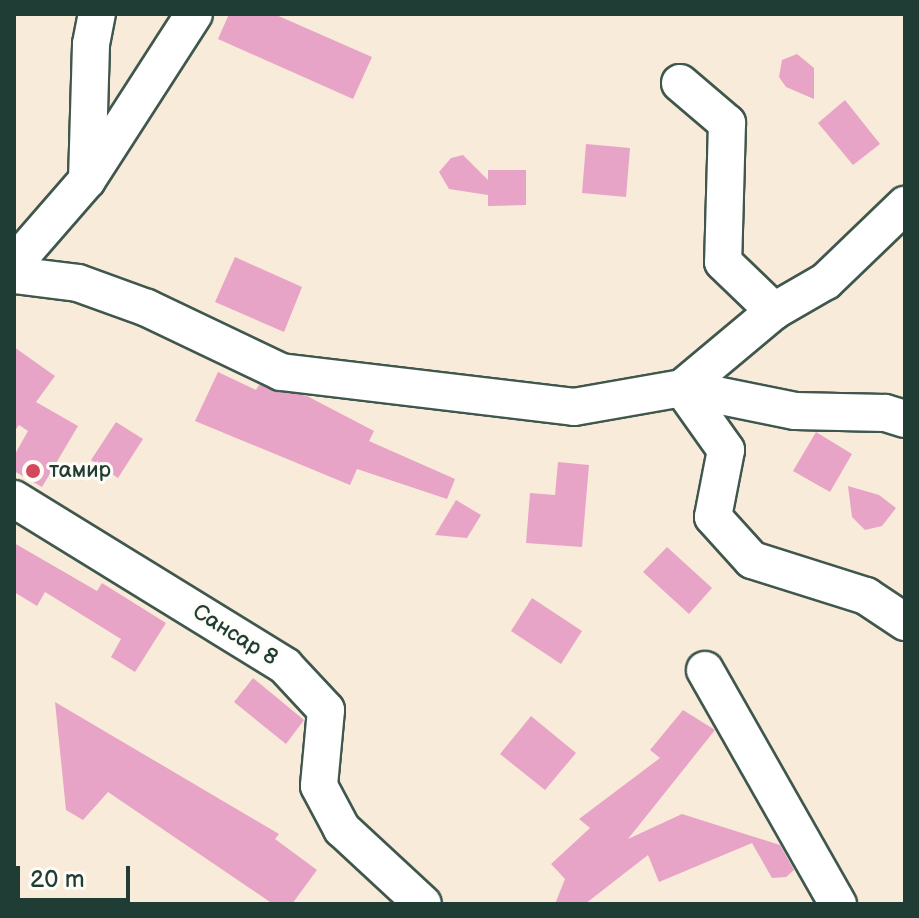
<!DOCTYPE html>
<html>
<head>
<meta charset="utf-8">
<style>
  body { margin:0 }
  #map { position:relative; width:919px; height:918px; overflow:hidden; background:#f9ebda; font-family:"Balsamiq Sans",sans-serif }
  div>[style] { position:absolute }
  .building>* { inset:0; background:#e7a4c7 }
  .roads { filter:drop-shadow(2px 0 #40574d) drop-shadow(-2px 0 #40574d) drop-shadow(0 2px #40574d) drop-shadow(0 -2px #40574d) }
  .street>* { height:36px; margin:-18px; padding:0 18px; transform-origin:18px; border-radius:18px; background:#fff }
  .dots>* { width:22px; height:22px; translate:-50% -50%; box-sizing:border-box; border:4px solid #fdfcf7; border-radius:50% }
  span { translate:-50% -50%; white-space:nowrap; text-align:center; line-height:1.15; -webkit-text-stroke:6px #fdfcf7; paint-order:stroke }
  .poi-label { font-size:22px; color:#1f3d34 }
  .left { translate:0 -50%; text-align:left }
  .street-label { font-size:22px; color:#1f3d34 }
  .frame { position:absolute; inset:0; border:16px solid #1f3d34; pointer-events:none }
  .scale { position:absolute; left:16px; top:866px; width:114px; height:36px; box-sizing:border-box; border:4px solid #1f3d34; border-top:0; padding-left:10px; font-size:24px; line-height:28px; white-space:nowrap; color:#1f3d34; -webkit-text-stroke:6px #fdfcf7; paint-order:stroke }
</style>
</head>
<body>
<div id="map">
  <div class="building">
    <i style="clip-path:polygon(229px 14px,274px 14px,372px 57px,353px 99px,218px 39px)"></i>
    <i style="clip-path:polygon(797px 54px,814px 68px,814px 99px,786px 87px,779px 77px,782px 60px)"></i>
    <i style="clip-path:polygon(845px 100px,880px 144px,853px 165px,818px 123px)"></i>
    <i style="clip-path:polygon(586px 144px,630px 148px,626px 197px,582px 193px)"></i>
    <i style="clip-path:polygon(463px 155px,488px 180px,488px 170px,526px 170px,526px 205px,488px 206px,488px 195px,449px 189px,439px 172px,451px 158px)"></i>
    <i style="clip-path:polygon(235px 257px,302px 287px,284px 332px,215px 302px)"></i>
    <i style="clip-path:polygon(14px 347px,55px 376px,36px 402px,78px 426px,42px 487px,14px 471px,14px 456px,28px 431px,19px 425px,14px 432px)"></i>
    <i style="clip-path:polygon(218px 372px,256px 390px,259px 385px,307px 396px,374px 431px,369px 441px,455px 479px,447px 499px,357px 469px,350px 485px,195px 421px)"></i>
    <i style="clip-path:polygon(116px 422px,143px 439px,118px 478px,91px 460px)"></i>
    <i style="clip-path:polygon(816px 432px,852px 454px,830px 492px,793px 471px)"></i>
    <i style="clip-path:polygon(558px 462px,589px 465px,582px 547px,526px 543px,530px 493px,555px 495px)"></i>
    <i style="clip-path:polygon(848px 486px,879px 495px,896px 508px,882px 526px,865px 530px,852px 517px)"></i>
    <i style="clip-path:polygon(456px 500px,481px 515px,467px 538px,435px 535px)"></i>
    <i style="clip-path:polygon(14px 543px,97px 591px,102px 583px,166px 623px,135px 672px,111px 657px,121px 639px,45px 592px,37px 606px,14px 592px)"></i>
    <i style="clip-path:polygon(667px 547px,712px 588px,689px 614px,643px 572px)"></i>
    <i style="clip-path:polygon(532px 598px,582px 631px,561px 664px,511px 631px)"></i>
    <i style="clip-path:polygon(253px 678px,304px 720px,286px 744px,234px 702px)"></i>
    <i style="clip-path:polygon(55px 702px,279px 834px,275px 839px,317px 870px,292px 904px,273px 904px,108px 792px,83px 820px,66px 810px)"></i>
    <i style="clip-path:polygon(683px 710px,715px 730px,628px 839px,682px 814px,780px 845px,794px 870px,786px 877px,772px 878px,752px 843px,659px 882px,648px 855px,585px 904px,555px 904px,565px 879px,551px 864px,590px 828px,579px 819px,660px 758px,650px 750px)"></i>
    <i style="clip-path:polygon(531px 716px,576px 753px,545px 790px,500px 754px)"></i>
  </div>
  <div class="roads">
    <div class="street">
      <i style="left:680px;top:83px;width:62px;rotate:40.4deg"></i>
      <i style="left:727px;top:123px;width:139px;rotate:91.6deg"></i>
      <i style="left:723px;top:262px;width:71px;rotate:43.9deg"></i>
      <i style="left:87px;top:180px;width:136px;rotate:-88.3deg"></i>
      <i style="left:91px;top:44px;width:31px;rotate:-79deg"></i>
      <i style="left:14px;top:264px;width:111px;rotate:-49deg"></i>
      <i style="left:87px;top:180px;width:197px;rotate:-57.2deg"></i>
      <i style="left:14px;top:275px;width:64px;rotate:7.1deg"></i>
      <i style="left:78px;top:283px;width:73px;rotate:19.9deg"></i>
      <i style="left:147px;top:308px;width:148px;rotate:25.5deg"></i>
      <i style="left:281px;top:372px;width:295px;rotate:6.8deg"></i>
      <i style="left:574px;top:407px;width:110px;rotate:-10deg"></i>
      <i style="left:682px;top:388px;width:120px;rotate:-39.9deg"></i>
      <i style="left:774px;top:311px;width:60px;rotate:-30deg"></i>
      <i style="left:826px;top:281px;width:110px;rotate:-43.9deg"></i>
      <i style="left:905px;top:419px;width:21px;rotate:-163deg"></i>
      <i style="left:885px;top:413px;width:90px;rotate:-178.7deg"></i>
      <i style="left:795px;top:411px;width:115px;rotate:-168.5deg"></i>
      <i style="left:682px;top:388px;width:76px;rotate:54.6deg"></i>
      <i style="left:726px;top:450px;width:68px;rotate:101deg"></i>
      <i style="left:713px;top:517px;width:58px;rotate:47.8deg"></i>
      <i style="left:752px;top:560px;width:120px;rotate:17.5deg"></i>
      <i style="left:866px;top:596px;width:47px;rotate:33.7deg"></i>
      <i style="left:14px;top:499px;width:318px;rotate:31.6deg"></i>
      <i style="left:285px;top:666px;width:60px;rotate:47deg"></i>
      <i style="left:326px;top:710px;width:76px;rotate:95.3deg"></i>
      <i style="left:319px;top:786px;width:49px;rotate:61.9deg"></i>
      <i style="left:342px;top:829px;width:110px;rotate:42.8deg"></i>
      <i style="left:705px;top:670px;width:269px;rotate:60.4deg"></i>
    </div>
  </div>
  <div class="dots">
    <i style="left:33px;top:471px;background:#d1495b"></i>
  </div>
  <div class="poi-label">
    <span class="left" style="left:49px;top:471px">тамир</span>
  </div>
  <div class="street-label">
    <span style="left:235px;top:635px;rotate:32deg">Сансар 8</span>
  </div>
  <div class="frame"></div>
  <div class="scale">20 m</div>
</div>
</body>
</html>
